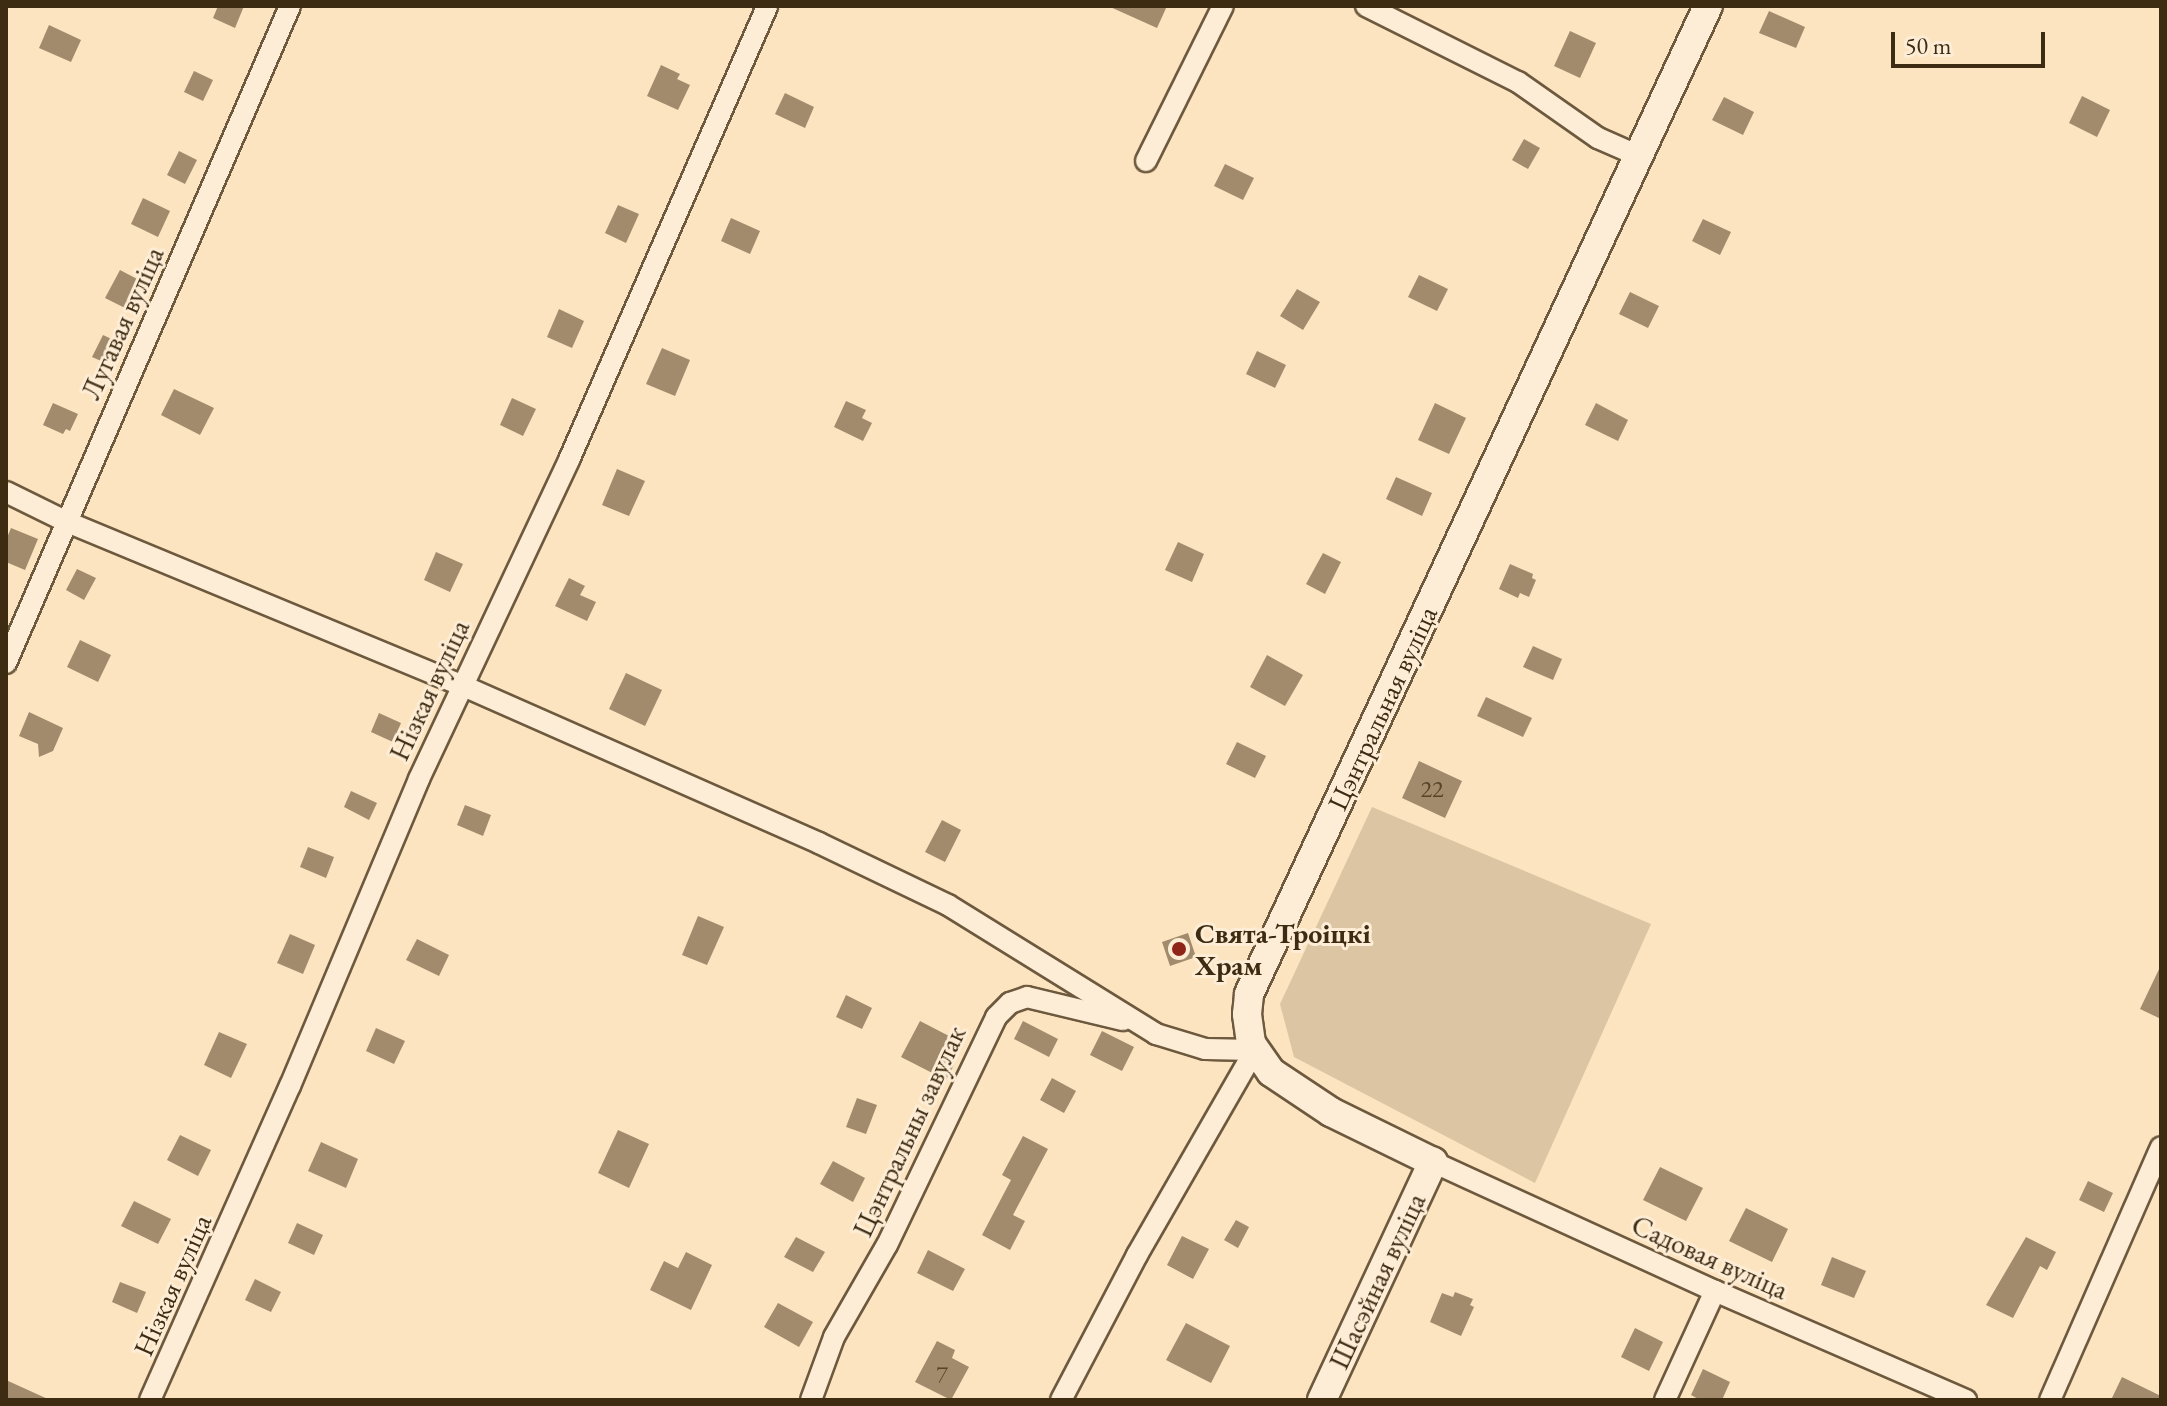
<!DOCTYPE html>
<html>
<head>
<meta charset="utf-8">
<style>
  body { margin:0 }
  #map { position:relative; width:2167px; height:1406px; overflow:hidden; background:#fde4c0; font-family:"EB Garamond",serif }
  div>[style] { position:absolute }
  .green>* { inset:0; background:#dcc5a2 }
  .building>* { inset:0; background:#a18b6c }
  .roads { filter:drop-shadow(2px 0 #6d593e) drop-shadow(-2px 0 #6d593e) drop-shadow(0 2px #6d593e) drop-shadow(0 -2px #6d593e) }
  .minor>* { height:20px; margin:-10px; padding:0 10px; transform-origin:10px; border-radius:10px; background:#feedd6 }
  .secondary>* { height:28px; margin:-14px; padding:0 14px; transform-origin:14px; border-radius:14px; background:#feedd6 }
  .dots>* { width:22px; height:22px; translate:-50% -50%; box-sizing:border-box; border:4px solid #feedd6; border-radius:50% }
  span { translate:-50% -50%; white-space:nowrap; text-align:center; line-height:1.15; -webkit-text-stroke:6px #feedd6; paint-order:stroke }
  .number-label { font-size:24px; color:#564328 }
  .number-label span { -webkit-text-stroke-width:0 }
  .street-label { font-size:28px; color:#3d2b12 }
  .poi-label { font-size:28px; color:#3d2b12; font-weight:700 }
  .left { translate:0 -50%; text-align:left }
  .frame { position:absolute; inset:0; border:8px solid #3d2b12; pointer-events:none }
  .scale { position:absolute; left:1891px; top:32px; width:154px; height:36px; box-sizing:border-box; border:4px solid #3d2b12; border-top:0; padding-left:10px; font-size:24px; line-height:28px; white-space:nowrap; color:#3d2b12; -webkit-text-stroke:6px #feedd6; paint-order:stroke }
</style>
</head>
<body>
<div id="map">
  <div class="green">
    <i style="clip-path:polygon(1372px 807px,1651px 924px,1535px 1183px,1294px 1057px,1280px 1004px)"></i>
  </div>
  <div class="building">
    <i style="clip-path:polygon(218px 6px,244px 6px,235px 28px,213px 18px)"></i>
    <i style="clip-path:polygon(1108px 6px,1167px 6px,1157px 28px)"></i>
    <i style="clip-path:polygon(1769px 11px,1805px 27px,1796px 48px,1759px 33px)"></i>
    <i style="clip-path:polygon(49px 25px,81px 40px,71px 62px,39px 48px)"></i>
    <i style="clip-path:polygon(1570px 31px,1596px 43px,1580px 78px,1554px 66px)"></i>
    <i style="clip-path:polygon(661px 65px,680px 74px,677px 79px,690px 85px,678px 110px,647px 96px)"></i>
    <i style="clip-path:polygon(194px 71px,213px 80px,203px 101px,184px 92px)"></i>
    <i style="clip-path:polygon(785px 93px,814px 107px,805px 128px,775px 114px)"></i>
    <i style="clip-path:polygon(2082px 96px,2110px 110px,2097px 137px,2069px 123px)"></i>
    <i style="clip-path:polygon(1724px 97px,1754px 112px,1743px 135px,1712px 120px)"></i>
    <i style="clip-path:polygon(1524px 139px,1540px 148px,1528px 169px,1512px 160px)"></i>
    <i style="clip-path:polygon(179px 151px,197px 160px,185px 184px,167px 175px)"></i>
    <i style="clip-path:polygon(1225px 164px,1254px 178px,1243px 200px,1214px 186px)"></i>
    <i style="clip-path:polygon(143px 198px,170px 211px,158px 237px,131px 224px)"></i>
    <i style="clip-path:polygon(618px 205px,639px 214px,626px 243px,605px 233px)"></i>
    <i style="clip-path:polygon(731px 218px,760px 231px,750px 254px,721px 241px)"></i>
    <i style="clip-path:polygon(1703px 219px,1731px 232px,1720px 255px,1692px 241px)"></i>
    <i style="clip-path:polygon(120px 270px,139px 280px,125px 308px,105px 298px)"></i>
    <i style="clip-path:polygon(1419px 275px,1448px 289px,1437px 311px,1408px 297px)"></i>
    <i style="clip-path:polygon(1297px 289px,1320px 302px,1303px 330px,1280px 316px)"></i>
    <i style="clip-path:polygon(1630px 292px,1659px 306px,1648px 328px,1619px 314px)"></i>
    <i style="clip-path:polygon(559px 309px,584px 321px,572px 348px,547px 337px)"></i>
    <i style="clip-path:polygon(103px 335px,118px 342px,108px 364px,92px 357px)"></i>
    <i style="clip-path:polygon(662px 348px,690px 360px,675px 396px,646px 384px)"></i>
    <i style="clip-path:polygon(1257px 351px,1286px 365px,1275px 388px,1246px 374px)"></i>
    <i style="clip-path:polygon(174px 389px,214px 408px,200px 435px,161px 415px)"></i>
    <i style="clip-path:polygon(512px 398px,536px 409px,523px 436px,500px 425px)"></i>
    <i style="clip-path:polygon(846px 401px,866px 410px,862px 418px,872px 423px,863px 441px,834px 427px)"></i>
    <i style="clip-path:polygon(53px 403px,78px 414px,70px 431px,66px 429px,63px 434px,43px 425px)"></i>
    <i style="clip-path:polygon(1435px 403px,1466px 418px,1449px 454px,1418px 440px)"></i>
    <i style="clip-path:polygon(1596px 403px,1628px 420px,1618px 441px,1585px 425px)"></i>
    <i style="clip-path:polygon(617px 469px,645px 481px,629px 516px,602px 505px)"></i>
    <i style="clip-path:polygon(1396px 477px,1432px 493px,1422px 516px,1386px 499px)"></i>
    <i style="clip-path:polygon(11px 528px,38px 539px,25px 570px,6px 562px,6px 540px)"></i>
    <i style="clip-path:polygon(1178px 542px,1204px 554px,1192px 582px,1165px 570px)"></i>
    <i style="clip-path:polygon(436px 552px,463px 564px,450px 592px,424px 580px)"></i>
    <i style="clip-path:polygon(1323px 553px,1341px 562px,1325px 594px,1306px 584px)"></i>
    <i style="clip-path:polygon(1510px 564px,1533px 574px,1532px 578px,1536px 580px,1529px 597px,1520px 593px,1518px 598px,1499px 589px)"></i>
    <i style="clip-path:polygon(77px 569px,96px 578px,84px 600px,66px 590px)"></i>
    <i style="clip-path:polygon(569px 578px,585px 586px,580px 595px,596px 602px,587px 621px,555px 606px)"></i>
    <i style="clip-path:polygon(80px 640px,111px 655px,98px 682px,67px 667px)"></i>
    <i style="clip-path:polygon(1533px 646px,1562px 659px,1553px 680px,1523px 667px)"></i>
    <i style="clip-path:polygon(1267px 655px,1303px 675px,1285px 706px,1250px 687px)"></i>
    <i style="clip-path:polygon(626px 673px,662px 690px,645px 726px,609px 709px)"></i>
    <i style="clip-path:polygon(1486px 697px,1532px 718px,1523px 737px,1477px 716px)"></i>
    <i style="clip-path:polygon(29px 712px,63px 728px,53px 751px,39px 757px,38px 744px,19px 736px)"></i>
    <i style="clip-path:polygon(379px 713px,401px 723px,393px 742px,371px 732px)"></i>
    <i style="clip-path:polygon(1237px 742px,1266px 756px,1255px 778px,1226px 764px)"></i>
    <i style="clip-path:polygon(1419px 761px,1462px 781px,1445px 818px,1402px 798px)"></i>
    <i style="clip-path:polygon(351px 791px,377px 803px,369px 820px,344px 807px)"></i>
    <i style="clip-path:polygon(465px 805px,491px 815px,483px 836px,457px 825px)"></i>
    <i style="clip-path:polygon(942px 820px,961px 830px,945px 862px,925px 852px)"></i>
    <i style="clip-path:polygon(308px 847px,334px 857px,326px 878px,300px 867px)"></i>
    <i style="clip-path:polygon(698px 916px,724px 927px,707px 965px,682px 955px)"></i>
    <i style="clip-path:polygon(1188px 933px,1196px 957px,1170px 966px,1162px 942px)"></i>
    <i style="clip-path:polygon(290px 934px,315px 945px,303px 974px,277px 963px)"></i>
    <i style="clip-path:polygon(417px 939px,449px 955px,439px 976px,406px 960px)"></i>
    <i style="clip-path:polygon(2161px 965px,2161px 1019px,2140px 1009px)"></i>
    <i style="clip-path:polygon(846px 995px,872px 1008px,862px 1029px,836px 1017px)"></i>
    <i style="clip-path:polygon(920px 1021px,949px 1036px,938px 1057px,954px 1065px,946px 1080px,901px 1057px)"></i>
    <i style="clip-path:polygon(1023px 1021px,1058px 1039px,1049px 1057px,1014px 1039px)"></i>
    <i style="clip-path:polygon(376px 1028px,405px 1041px,394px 1064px,366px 1051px)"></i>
    <i style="clip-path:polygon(1102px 1031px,1134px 1047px,1122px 1071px,1090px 1055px)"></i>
    <i style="clip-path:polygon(219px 1032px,247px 1044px,231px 1078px,204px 1065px)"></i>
    <i style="clip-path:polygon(1052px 1078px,1076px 1091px,1064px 1113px,1040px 1100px)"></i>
    <i style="clip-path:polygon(857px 1098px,877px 1105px,866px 1134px,846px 1127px)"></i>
    <i style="clip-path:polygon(618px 1130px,649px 1144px,629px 1188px,598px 1173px)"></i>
    <i style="clip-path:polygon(180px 1135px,211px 1150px,198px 1176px,167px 1160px)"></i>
    <i style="clip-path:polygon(1023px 1136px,1048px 1149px,1013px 1215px,1025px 1221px,1010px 1250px,982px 1235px,1011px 1180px,1002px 1175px)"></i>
    <i style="clip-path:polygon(321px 1142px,358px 1159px,346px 1188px,308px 1171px)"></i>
    <i style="clip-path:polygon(833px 1161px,865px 1178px,853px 1202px,820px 1184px)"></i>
    <i style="clip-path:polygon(1660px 1167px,1703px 1188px,1686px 1221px,1643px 1200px)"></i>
    <i style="clip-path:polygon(2088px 1181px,2113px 1193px,2104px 1212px,2079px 1200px)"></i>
    <i style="clip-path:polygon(134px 1201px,171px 1219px,158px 1244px,121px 1226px)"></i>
    <i style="clip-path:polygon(1746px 1208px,1788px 1229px,1772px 1262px,1729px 1241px)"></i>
    <i style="clip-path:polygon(1236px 1220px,1249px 1227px,1238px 1248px,1224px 1240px)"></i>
    <i style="clip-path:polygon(297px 1223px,323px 1235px,314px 1255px,288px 1243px)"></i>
    <i style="clip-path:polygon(1182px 1236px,1209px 1249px,1193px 1279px,1167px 1265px)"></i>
    <i style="clip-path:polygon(796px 1237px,825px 1252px,813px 1272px,784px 1257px)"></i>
    <i style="clip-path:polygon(2026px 1237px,2056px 1252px,2047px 1270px,2040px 1266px,2013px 1318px,1986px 1305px)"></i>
    <i style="clip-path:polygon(928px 1250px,965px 1269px,953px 1291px,917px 1273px)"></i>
    <i style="clip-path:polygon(686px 1252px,712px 1265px,691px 1310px,650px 1290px,664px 1261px,678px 1268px)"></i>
    <i style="clip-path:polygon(1832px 1257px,1866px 1271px,1854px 1298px,1821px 1285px)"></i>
    <i style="clip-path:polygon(255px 1279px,281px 1292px,271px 1312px,245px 1300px)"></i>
    <i style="clip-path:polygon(120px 1282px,146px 1292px,137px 1313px,112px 1302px)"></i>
    <i style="clip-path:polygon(1455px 1292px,1473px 1299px,1470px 1305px,1474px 1307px,1461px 1336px,1430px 1322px,1442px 1293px,1453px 1297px)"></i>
    <i style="clip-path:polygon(778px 1303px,813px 1322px,799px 1347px,764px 1327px)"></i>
    <i style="clip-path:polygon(1186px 1323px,1230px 1346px,1211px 1383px,1166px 1360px)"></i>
    <i style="clip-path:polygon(1635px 1328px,1663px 1342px,1649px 1371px,1621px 1357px)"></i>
    <i style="clip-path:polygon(937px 1341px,955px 1350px,952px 1358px,969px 1367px,951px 1400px,915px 1382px)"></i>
    <i style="clip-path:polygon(1703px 1369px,1730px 1382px,1722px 1400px,1700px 1400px,1691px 1395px)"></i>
    <i style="clip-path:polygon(2122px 1377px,2161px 1396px,2161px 1400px,2111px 1400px)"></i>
    <i style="clip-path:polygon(6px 1380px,50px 1400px,6px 1400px)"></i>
  </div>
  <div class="roads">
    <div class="minor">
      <i style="left:1366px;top:6px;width:170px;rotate:26.6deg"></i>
      <i style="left:1518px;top:82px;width:98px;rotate:35deg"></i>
      <i style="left:1598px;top:138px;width:47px;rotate:23.8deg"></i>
      <i style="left:1146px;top:161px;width:173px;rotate:-63.6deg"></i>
      <i style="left:6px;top:492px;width:66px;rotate:26.2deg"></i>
      <i style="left:65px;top:521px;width:429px;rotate:22.5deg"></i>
      <i style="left:461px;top:685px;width:391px;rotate:23.8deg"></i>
      <i style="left:819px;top:843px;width:143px;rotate:25.7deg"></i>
      <i style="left:948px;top:905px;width:245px;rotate:31.8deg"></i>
      <i style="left:1156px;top:1034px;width:51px;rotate:17deg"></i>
      <i style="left:1205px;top:1049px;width:50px;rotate:1.1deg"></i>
      <i style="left:6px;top:663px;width:716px;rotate:-66.62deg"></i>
      <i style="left:1433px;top:1162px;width:310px;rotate:24.6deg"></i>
      <i style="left:1715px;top:1291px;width:274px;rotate:23.5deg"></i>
      <i style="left:150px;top:1400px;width:344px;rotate:-66deg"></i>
      <i style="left:290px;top:1086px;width:333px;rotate:-67.2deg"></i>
      <i style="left:419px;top:779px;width:353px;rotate:-64.8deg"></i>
      <i style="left:569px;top:460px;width:495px;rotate:-66.4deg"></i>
      <i style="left:811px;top:1400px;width:67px;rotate:-69.9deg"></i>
      <i style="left:834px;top:1337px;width:106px;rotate:-60.1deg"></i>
      <i style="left:887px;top:1245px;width:253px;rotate:-64.4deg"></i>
      <i style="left:996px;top:1017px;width:20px;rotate:-45deg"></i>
      <i style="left:1010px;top:1003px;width:18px;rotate:-19deg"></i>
      <i style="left:1027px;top:997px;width:99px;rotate:13.5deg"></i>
      <i style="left:1061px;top:1400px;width:164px;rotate:-62.3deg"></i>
      <i style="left:1137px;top:1255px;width:237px;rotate:-60.1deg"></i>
      <i style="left:1665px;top:1400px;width:120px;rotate:-65.4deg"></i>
      <i style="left:2050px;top:1400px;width:276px;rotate:-66.3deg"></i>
    </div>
    <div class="secondary">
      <i style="left:1322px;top:1400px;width:263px;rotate:-65deg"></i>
      <i style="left:1433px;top:1162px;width:114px;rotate:-153.9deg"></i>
      <i style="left:1331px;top:1112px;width:72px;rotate:-146.3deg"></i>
      <i style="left:1271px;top:1072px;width:35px;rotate:-125deg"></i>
      <i style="left:1251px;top:1043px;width:29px;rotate:-98deg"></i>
      <i style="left:1247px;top:1014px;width:20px;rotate:-84deg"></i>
      <i style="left:1249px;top:994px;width:1089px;rotate:-65.08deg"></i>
    </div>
  </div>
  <div class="dots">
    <i style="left:1179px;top:949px;background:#8f2418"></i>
  </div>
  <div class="number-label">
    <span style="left:1432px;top:789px">22</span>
    <span style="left:942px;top:1375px">7</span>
  </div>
  <div class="street-label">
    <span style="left:122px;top:323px;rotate:-66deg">Лугавая вуліца</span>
    <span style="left:429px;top:690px;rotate:-65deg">Нізкая вуліца</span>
    <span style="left:1382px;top:708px;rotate:-65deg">Цэнтральная вуліца</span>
    <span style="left:909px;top:1131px;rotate:-65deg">Цэнтральны завулак</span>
    <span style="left:1710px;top:1257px;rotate:24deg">Садовая вуліца</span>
    <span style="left:1377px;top:1281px;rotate:-65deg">Шасэйная вуліца</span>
    <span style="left:172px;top:1285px;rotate:-66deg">Нізкая вуліца</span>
  </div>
  <div class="poi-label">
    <span class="left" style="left:1195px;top:949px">Свята-Троіцкі<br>Храм</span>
  </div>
  <div class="frame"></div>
  <div class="scale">50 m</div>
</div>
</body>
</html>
